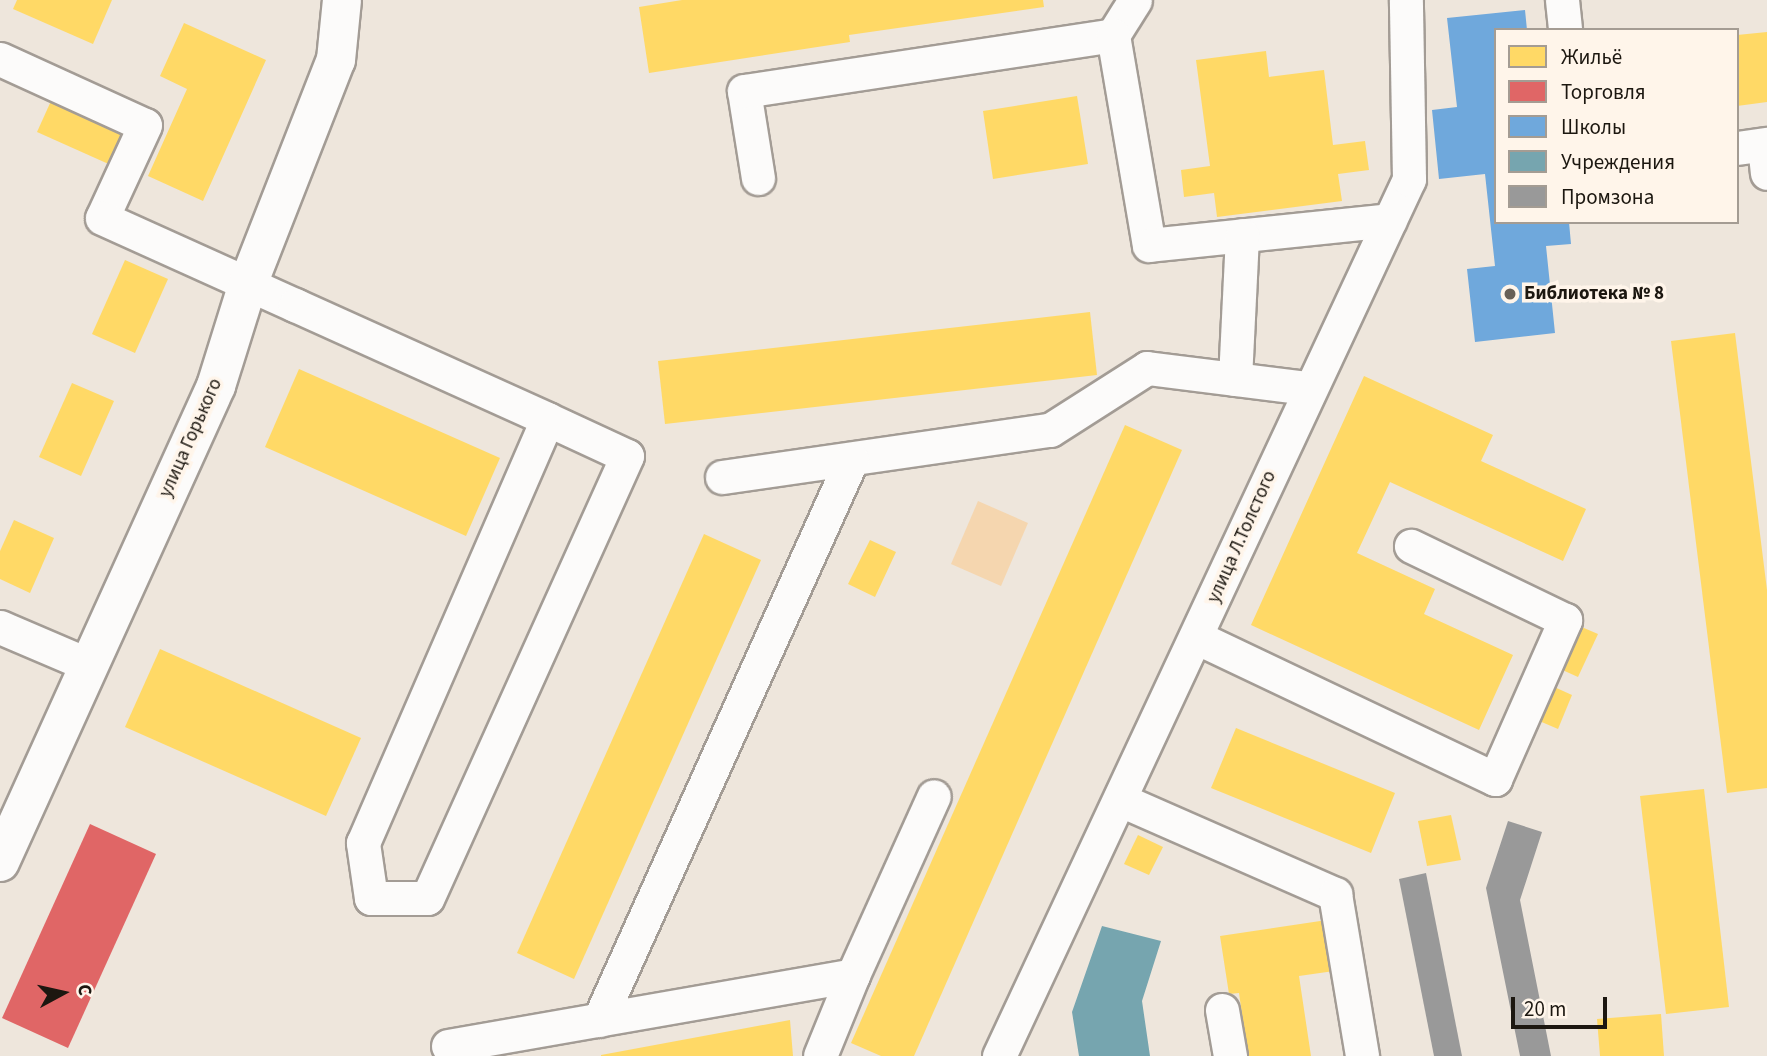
<!DOCTYPE html>
<html>
<head>
<meta charset="utf-8">
<style>
  body { margin:0 }
  #map { position:relative; width:1767px; height:1056px; overflow:hidden; background:#eee6dc; font-family:"Source Sans 3",sans-serif }
  div>[style] { position:absolute }
  .green>* { inset:0; background:#f5d6af }
  .homes>* { inset:0; background:#ffd966 }
  .shops>* { inset:0; background:#e06666 }
  .schools>* { inset:0; background:#6fa8dc }
  .public>* { inset:0; background:#76a5af }
  .industry>* { inset:0; background:#999 }
  .roads { filter:drop-shadow(2px 0 #a39c95) drop-shadow(-2px 0 #a39c95) drop-shadow(0 2px #a39c95) drop-shadow(0 -2px #a39c95) }
  .minor>* { height:33px; margin:-16.5px; padding:0 16.5px; transform-origin:16.5px; border-radius:16.5px; background:#fcfbfa }
  .major>* { height:38px; margin:-19px; padding:0 19px; transform-origin:19px; border-radius:19px; background:#fcfbfa }
  .dots>* { width:19px; height:19px; translate:-50% -50%; box-sizing:border-box; border:4px solid #fff5ea; border-radius:50% }
  span { translate:-50% -50%; white-space:nowrap; text-align:center; line-height:1.15; -webkit-text-stroke:7px #fff5ea; paint-order:stroke }
  .poi-label { font-size:19px; color:#1c1710; font-weight:700 }
  .left { translate:0 -50%; text-align:left }
  .street-label { font-size:19px; color:#1c1710 }
  .legend { position:absolute; left:1494px; top:28px; width:245px; height:196px; box-sizing:border-box; background:#fff5ea; border:2px solid #a49c93; margin:0; padding:9px 12px; list-style:none; font-size:21px; color:#1c1710 }
  .legend li { display:flex; align-items:center; gap:14px; height:35px }
  .legend b { width:35px; border:2px solid #a49c93 }
  .north { position:absolute; left:28px; top:958px; width:70px; height:70px; -webkit-text-stroke:5px #fff5ea; paint-order:stroke; rotate:82deg; font-size:19px; font-weight:700; line-height:28px; text-align:center; color:#1c1710 }
  .north::after { content:''; display:block; margin:auto; width:24px; height:32px; background:#1c1710; clip-path:polygon(50% 0,100% 100%,50% 72%,0 100%) }
  .scale { position:absolute; left:1511px; top:997px; width:96px; height:32px; box-sizing:border-box; border:4px solid #1c1710; border-top:0; padding-left:9px; font-size:21px; line-height:24px; white-space:nowrap; color:#1c1710; -webkit-text-stroke:5px #fff5ea; paint-order:stroke }
</style>
</head>
<body>
<div id="map">
  <div class="green">
    <i style="clip-path:polygon(978px 501px,1028px 523px,1001px 586px,951px 564px)"></i>
  </div>
  <div class="homes">
    <i style="clip-path:polygon(17px 0,112px 0,93px 44px,13px 9px)"></i>
    <i style="clip-path:polygon(682px 0,1043px 0,1044px 7px,849px 35px,850px 42px,649px 73px,639px 7px)"></i>
    <i style="clip-path:polygon(184px 23px,266px 60px,203px 201px,148px 176px,187px 89px,160px 76px)"></i>
    <i style="clip-path:polygon(1767px 32px,1767px 102px,1737px 106px,1737px 35px)"></i>
    <i style="clip-path:polygon(1266px 51px,1269px 77px,1324px 70px,1333px 145px,1365px 141px,1369px 170px,1338px 174px,1342px 201px,1217px 217px,1214px 193px,1184px 197px,1181px 170px,1210px 166px,1196px 60px)"></i>
    <i style="clip-path:polygon(1077px 96px,1088px 164px,993px 179px,983px 111px)"></i>
    <i style="clip-path:polygon(51px 101px,127px 135px,113px 166px,37px 132px)"></i>
    <i style="clip-path:polygon(125px 260px,168px 279px,135px 353px,92px 334px)"></i>
    <i style="clip-path:polygon(1090px 312px,1097px 375px,665px 424px,658px 361px)"></i>
    <i style="clip-path:polygon(1735px 333px,1767px 590px,1767px 788px,1727px 793px,1671px 341px)"></i>
    <i style="clip-path:polygon(299px 369px,500px 458px,466px 536px,265px 447px)"></i>
    <i style="clip-path:polygon(1364px 376px,1493px 435px,1481px 461px,1586px 509px,1563px 561px,1390px 482px,1357px 553px,1435px 589px,1424px 614px,1513px 655px,1479px 730px,1251px 625px)"></i>
    <i style="clip-path:polygon(72px 383px,114px 401px,81px 476px,39px 457px)"></i>
    <i style="clip-path:polygon(1125px 425px,1182px 450px,914px 1056px,881px 1056px,851px 1043px)"></i>
    <i style="clip-path:polygon(14px 520px,54px 538px,30px 593px,0 579px,0 551px)"></i>
    <i style="clip-path:polygon(704px 534px,761px 560px,574px 979px,517px 953px)"></i>
    <i style="clip-path:polygon(870px 540px,896px 552px,875px 597px,848px 584px)"></i>
    <i style="clip-path:polygon(1577px 625px,1598px 634px,1578px 677px,1558px 668px)"></i>
    <i style="clip-path:polygon(160px 649px,361px 738px,326px 816px,125px 727px)"></i>
    <i style="clip-path:polygon(1552px 686px,1572px 695px,1558px 729px,1537px 720px)"></i>
    <i style="clip-path:polygon(1236px 728px,1395px 793px,1371px 853px,1211px 788px)"></i>
    <i style="clip-path:polygon(1704px 789px,1729px 1007px,1666px 1014px,1640px 796px)"></i>
    <i style="clip-path:polygon(1451px 815px,1461px 860px,1427px 866px,1418px 821px)"></i>
    <i style="clip-path:polygon(1138px 835px,1163px 847px,1149px 875px,1124px 864px)"></i>
    <i style="clip-path:polygon(1327px 920px,1334px 971px,1299px 976px,1311px 1056px,1248px 1056px,1239px 993px,1229px 994px,1220px 936px)"></i>
    <i style="clip-path:polygon(1661px 1014px,1664px 1056px,1600px 1056px,1597px 1019px)"></i>
    <i style="clip-path:polygon(790px 1020px,793px 1056px,601px 1056px,601px 1055px)"></i>
  </div>
  <div class="shops">
    <i style="clip-path:polygon(90px 824px,156px 854px,68px 1048px,2px 1018px)"></i>
  </div>
  <div class="schools">
    <i style="clip-path:polygon(1525px 10px,1527px 30px,1496px 30px,1496px 222px,1569px 222px,1571px 244px,1546px 246px,1555px 333px,1475px 342px,1467px 269px,1495px 266px,1485px 174px,1439px 179px,1432px 110px,1457px 107px,1447px 18px)"></i>
  </div>
  <div class="public">
    <i style="clip-path:polygon(1102px 926px,1161px 941px,1142px 1001px,1150px 1056px,1079px 1056px,1072px 1012px)"></i>
  </div>
  <div class="industry">
    <i style="clip-path:polygon(1508px 821px,1542px 832px,1520px 900px,1551px 1056px,1520px 1056px,1486px 888px)"></i>
    <i style="clip-path:polygon(1426px 873px,1462px 1056px,1434px 1056px,1399px 879px)"></i>
  </div>
  <div class="roads">
    <div class="minor">
      <i style="left:1562px;top:0;width:30px;rotate:84deg"></i>
      <i style="left:1113px;top:35px;width:41px;rotate:-57.8deg"></i>
      <i style="left:0;top:59px;width:159px;rotate:24.5deg"></i>
      <i style="left:145px;top:125px;width:102px;rotate:114.8deg"></i>
      <i style="left:102px;top:218px;width:212px;rotate:24.3deg"></i>
      <i style="left:295px;top:305px;width:277px;rotate:24.3deg"></i>
      <i style="left:547px;top:419px;width:88px;rotate:24.8deg"></i>
      <i style="left:627px;top:456px;width:485px;rotate:114.3deg"></i>
      <i style="left:427px;top:898px;width:56px;rotate:180deg"></i>
      <i style="left:371px;top:898px;width:56px;rotate:-98.3deg"></i>
      <i style="left:363px;top:843px;width:462px;rotate:-66.5deg"></i>
      <i style="left:1764px;top:145px;width:28px;rotate:84deg"></i>
      <i style="left:1737px;top:148px;width:30px;rotate:-8deg"></i>
      <i style="left:758px;top:178px;width:88px;rotate:-99.1deg"></i>
      <i style="left:744px;top:91px;width:373px;rotate:-8.6deg"></i>
      <i style="left:1113px;top:35px;width:213px;rotate:80.3deg"></i>
      <i style="left:1149px;top:245px;width:242px;rotate:-5.9deg"></i>
      <i style="left:1235px;top:379px;width:144px;rotate:-87.2deg"></i>
      <i style="left:722px;top:477px;width:331px;rotate:-8.2deg"></i>
      <i style="left:1050px;top:430px;width:115px;rotate:-32.6deg"></i>
      <i style="left:1147px;top:368px;width:162px;rotate:7.1deg"></i>
      <i style="left:0;top:627px;width:97px;rotate:23.1deg"></i>
      <i style="left:1198px;top:638px;width:329px;rotate:25.4deg"></i>
      <i style="left:1495px;top:779px;width:174px;rotate:-66.2deg"></i>
      <i style="left:1565px;top:620px;width:171px;rotate:-154.3deg"></i>
      <i style="left:1123px;top:801px;width:232px;rotate:23.7deg"></i>
      <i style="left:1335px;top:894px;width:164px;rotate:80.5deg"></i>
      <i style="left:853px;top:975px;width:196px;rotate:-65.7deg"></i>
      <i style="left:1222px;top:1010px;width:47px;rotate:80.1deg"></i>
      <i style="left:599px;top:1020px;width:615px;rotate:-65.73deg"></i>
      <i style="left:448px;top:1046px;width:411px;rotate:-9.9deg"></i>
      <i style="left:853px;top:975px;width:87px;rotate:112.2deg"></i>
      <i style="left:999px;top:1056px;width:968px;rotate:-64.94deg"></i>
      <i style="left:1409px;top:179px;width:179px;rotate:-91deg"></i>
    </div>
    <div class="major">
      <i style="left:0;top:862px;width:523px;rotate:-65.59deg"></i>
      <i style="left:216px;top:386px;width:107px;rotate:-72.6deg"></i>
      <i style="left:248px;top:284px;width:241px;rotate:-68.6deg"></i>
      <i style="left:336px;top:60px;width:60px;rotate:-84.3deg"></i>
    </div>
  </div>
  <div class="dots">
    <i style="left:1510px;top:294px;background:#665f57"></i>
  </div>
  <div class="poi-label">
    <span class="left" style="left:1524px;top:294px">Библиотека № 8</span>
  </div>
  <div class="street-label">
    <span style="left:191px;top:438px;rotate:-66deg">улица Горького</span>
    <span style="left:1242px;top:537px;rotate:-66deg">улица Л.Толстого</span>
  </div>
  <ul class="legend">
  <li><b style="height:19px;background:#ffd966"></b>Жильё</li>
  <li><b style="height:19px;background:#e06666"></b>Торговля</li>
  <li><b style="height:19px;background:#6fa8dc"></b>Школы</li>
  <li><b style="height:19px;background:#76a5af"></b>Учреждения</li>
  <li><b style="height:19px;background:#999"></b>Промзона</li>
  </ul>
  <div class="north">С</div>
  <div class="scale">20 m</div>
</div>
</body>
</html>
